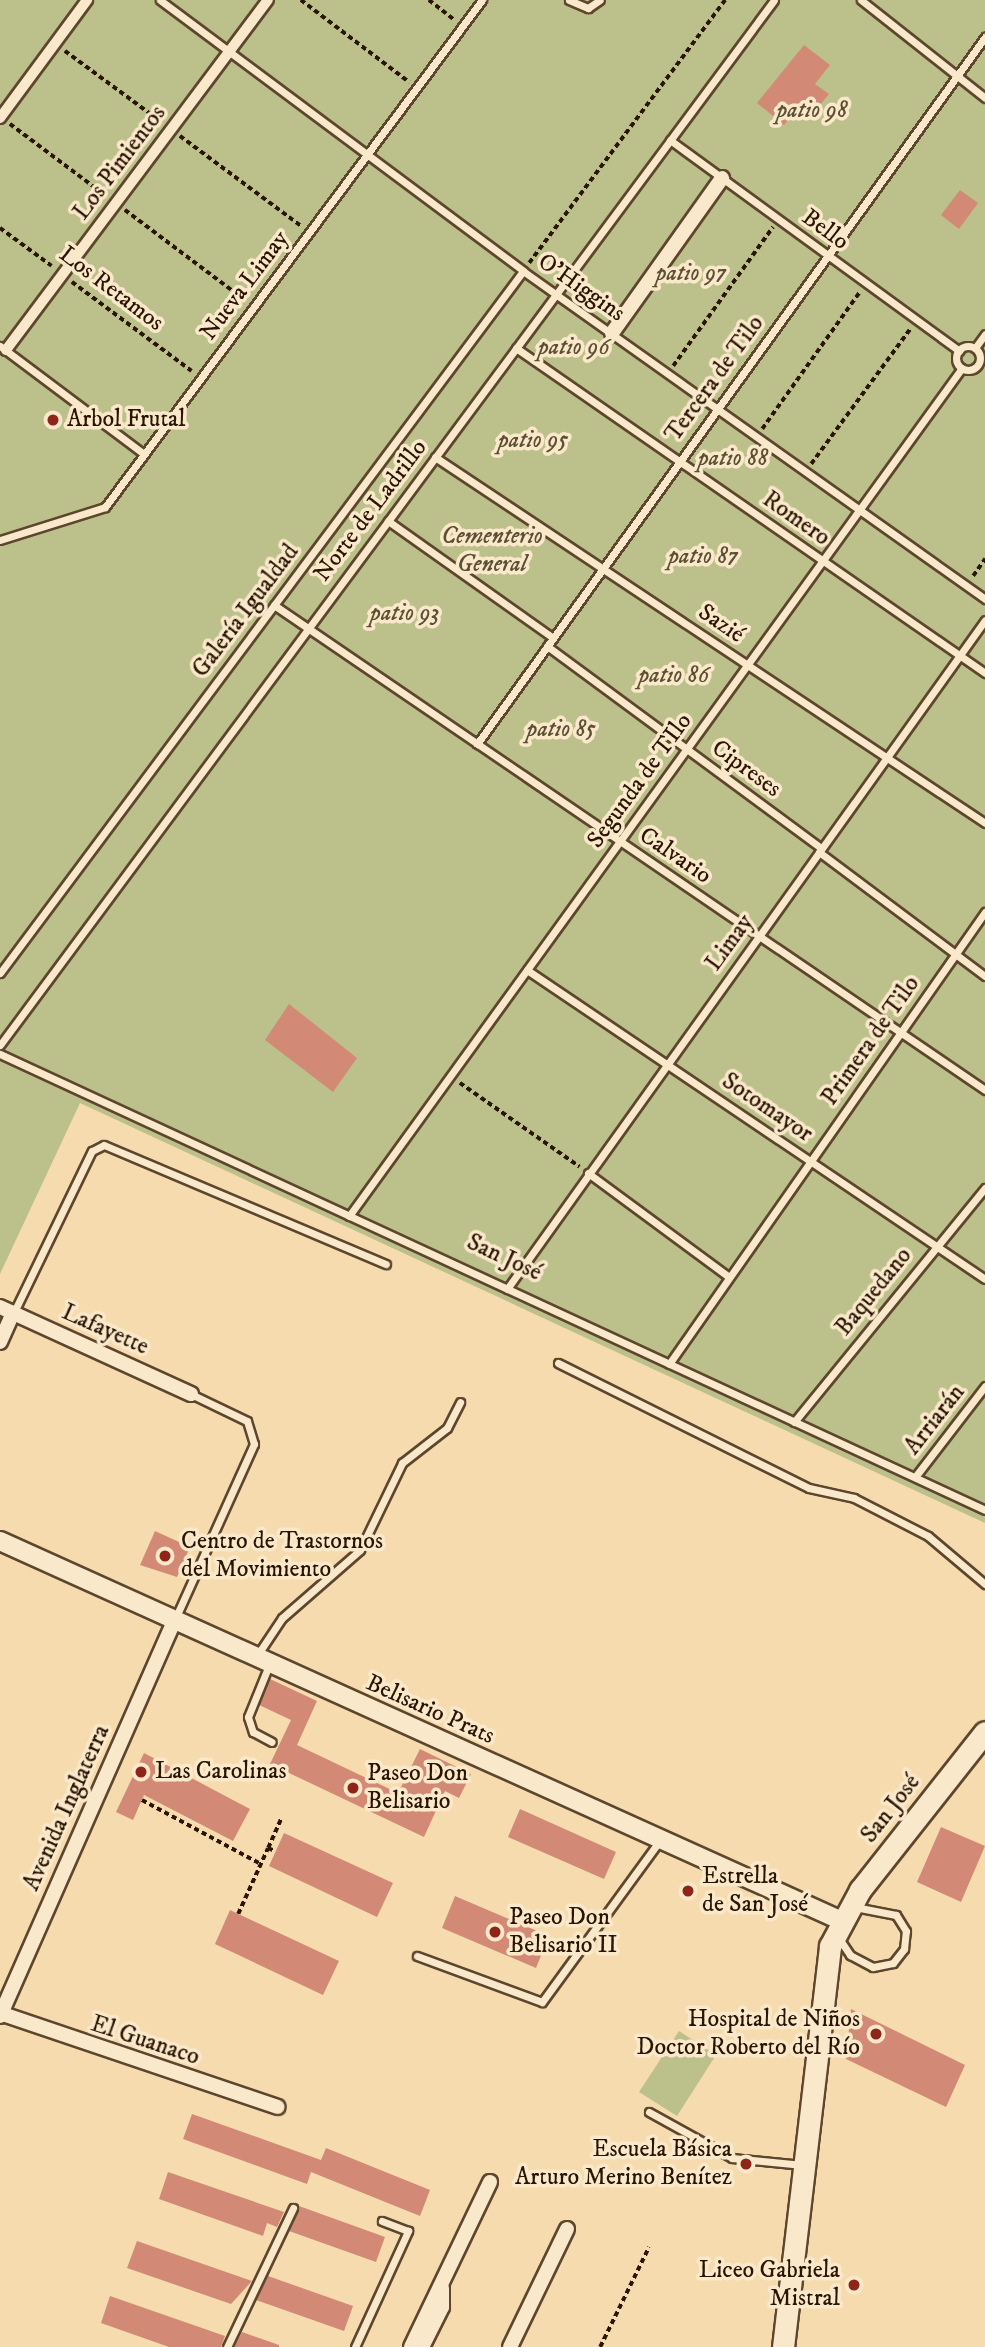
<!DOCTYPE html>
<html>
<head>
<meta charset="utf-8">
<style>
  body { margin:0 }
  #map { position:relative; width:985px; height:2347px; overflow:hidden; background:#f6dbae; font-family:"IM FELL DW Pica",serif }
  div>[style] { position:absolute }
  .green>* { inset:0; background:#bcc08a }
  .building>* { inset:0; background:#d28a77 }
  .path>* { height:3.5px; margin-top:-1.75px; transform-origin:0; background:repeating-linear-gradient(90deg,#2a1402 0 5px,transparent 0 8.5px) }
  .roads { filter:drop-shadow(2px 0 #5d462d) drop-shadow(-2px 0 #5d462d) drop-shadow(0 2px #5d462d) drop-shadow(0 -2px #5d462d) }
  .service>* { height:7px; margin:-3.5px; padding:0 3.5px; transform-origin:3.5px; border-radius:3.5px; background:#f9e8ca }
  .service>.ring { margin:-3.5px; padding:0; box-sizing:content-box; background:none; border:7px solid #f9e8ca; border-radius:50% }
  .pedestrian>* { height:10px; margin:-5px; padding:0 5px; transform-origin:5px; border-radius:5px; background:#f9e8ca }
  .minor>* { height:14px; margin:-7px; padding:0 7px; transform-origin:7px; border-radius:7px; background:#f9e8ca }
  .tertiary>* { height:18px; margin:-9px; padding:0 9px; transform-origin:9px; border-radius:9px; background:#f9e8ca }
  .secondary>* { height:21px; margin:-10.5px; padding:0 10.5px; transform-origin:10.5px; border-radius:10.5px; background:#f9e8ca }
  .dots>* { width:19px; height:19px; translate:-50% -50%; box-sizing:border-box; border:4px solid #f9e8ca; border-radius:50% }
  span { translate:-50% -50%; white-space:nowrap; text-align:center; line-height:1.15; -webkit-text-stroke:7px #f9e8ca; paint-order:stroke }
  .park-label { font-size:24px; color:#5d5032; font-style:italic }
  .street-label { font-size:24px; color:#2a1402 }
  .poi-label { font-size:24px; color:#2a1402 }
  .left { translate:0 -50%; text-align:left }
  .right { translate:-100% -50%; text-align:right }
</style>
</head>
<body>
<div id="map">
  <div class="green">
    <i style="clip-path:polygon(0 0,985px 0,985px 1523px,80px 1103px,0 1274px)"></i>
    <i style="clip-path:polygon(679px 2031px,716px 2055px,677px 2116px,639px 2092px)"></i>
  </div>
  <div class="building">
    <i style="clip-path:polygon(804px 45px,830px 65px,815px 84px,829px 94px,809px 118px,797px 109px,784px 125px,757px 103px)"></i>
    <i style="clip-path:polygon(960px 190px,978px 203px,959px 229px,941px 215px)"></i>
    <i style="clip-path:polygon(289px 1004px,357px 1058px,333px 1092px,265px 1040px)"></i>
    <i style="clip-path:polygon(155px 1531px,190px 1547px,177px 1577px,140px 1565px)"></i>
    <i style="clip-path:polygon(270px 1679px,317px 1701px,297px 1745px,398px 1793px,420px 1749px,471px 1774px,459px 1798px,445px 1791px,424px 1837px,270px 1764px,291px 1720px,259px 1705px)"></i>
    <i style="clip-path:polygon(144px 1753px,250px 1809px,233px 1841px,144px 1795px,133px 1820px,116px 1812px)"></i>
    <i style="clip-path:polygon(520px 1809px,616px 1852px,604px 1879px,508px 1837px)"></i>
    <i style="clip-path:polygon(941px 1827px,985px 1846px,961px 1902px,917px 1882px)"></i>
    <i style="clip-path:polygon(284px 1833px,393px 1883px,377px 1917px,269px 1866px)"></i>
    <i style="clip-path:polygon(455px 1896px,549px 1936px,536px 1968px,442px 1928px)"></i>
    <i style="clip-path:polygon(230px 1910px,339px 1961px,323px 1995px,215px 1944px)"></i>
    <i style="clip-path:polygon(851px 2009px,965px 2065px,946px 2107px,846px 2059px)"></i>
    <i style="clip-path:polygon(192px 2114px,321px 2160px,326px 2148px,430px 2190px,420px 2216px,311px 2172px,307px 2184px,183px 2139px)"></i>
    <i style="clip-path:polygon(168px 2172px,284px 2212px,277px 2227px,267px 2223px,263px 2236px,159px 2199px)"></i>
    <i style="clip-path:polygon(299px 2206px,385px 2237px,376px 2262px,289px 2231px)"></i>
    <i style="clip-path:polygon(137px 2241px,252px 2281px,231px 2304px,127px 2268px)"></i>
    <i style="clip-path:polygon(268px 2276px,353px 2306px,344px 2331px,256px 2300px)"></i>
    <i style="clip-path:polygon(110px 2296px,225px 2336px,221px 2347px,169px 2347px,101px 2323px)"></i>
    <i style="clip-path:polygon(242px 2332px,279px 2345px,279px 2347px,234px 2347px)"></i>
  </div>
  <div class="path">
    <i style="left:301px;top:0;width:136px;rotate:37.2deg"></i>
    <i style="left:429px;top:0;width:33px;rotate:38deg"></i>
    <i style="left:65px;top:51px;width:118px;rotate:36.4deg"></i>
    <i style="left:10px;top:124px;width:119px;rotate:36.8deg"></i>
    <i style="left:180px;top:136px;width:151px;rotate:36.6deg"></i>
    <i style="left:125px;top:210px;width:150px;rotate:36.9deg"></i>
    <i style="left:0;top:228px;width:64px;rotate:36.2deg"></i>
    <i style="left:529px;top:263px;width:328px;rotate:-53.3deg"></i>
    <i style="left:72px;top:282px;width:149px;rotate:36.6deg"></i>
    <i style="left:673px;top:366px;width:171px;rotate:-54.3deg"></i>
    <i style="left:762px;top:429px;width:167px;rotate:-54.5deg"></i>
    <i style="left:811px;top:464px;width:167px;rotate:-53.7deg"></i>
    <i style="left:973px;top:576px;width:21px;rotate:-55deg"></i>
    <i style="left:460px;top:1083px;width:146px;rotate:35deg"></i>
    <i style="left:142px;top:1800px;width:135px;rotate:28.3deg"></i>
    <i style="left:268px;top:1848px;width:32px;rotate:-66deg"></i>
    <i style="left:238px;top:1914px;width:72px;rotate:-65.6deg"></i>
    <i style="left:268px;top:1848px;width:8px;rotate:23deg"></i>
    <i style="left:600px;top:2347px;width:111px;rotate:-63.9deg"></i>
  </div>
  <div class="roads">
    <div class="service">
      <i style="left:160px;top:0;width:453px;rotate:36.7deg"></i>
      <i style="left:523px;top:271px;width:567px;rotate:35.37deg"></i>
      <i style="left:569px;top:0;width:21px;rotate:23deg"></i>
      <i style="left:588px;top:8px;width:14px;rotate:-34deg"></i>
      <i style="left:861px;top:0;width:158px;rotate:38.3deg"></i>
      <i style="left:670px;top:140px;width:358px;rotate:36.1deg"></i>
      <i style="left:0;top:346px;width:180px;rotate:36.9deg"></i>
      <i class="ring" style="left:956px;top:346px;width:17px;height:17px"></i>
      <i style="left:516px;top:348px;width:571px;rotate:34.72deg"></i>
      <i style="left:975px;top:348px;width:17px;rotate:-54deg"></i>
      <i style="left:435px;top:457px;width:661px;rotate:33.64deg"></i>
      <i style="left:388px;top:521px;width:202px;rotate:35.3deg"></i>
      <i style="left:0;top:540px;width:110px;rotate:-17.4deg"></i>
      <i style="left:105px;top:507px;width:632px;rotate:-53.37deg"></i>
      <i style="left:274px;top:605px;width:861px;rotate:34.3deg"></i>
      <i style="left:547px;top:646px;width:340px;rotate:36.4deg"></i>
      <i style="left:477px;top:744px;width:871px;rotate:-54.3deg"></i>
      <i style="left:819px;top:852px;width:207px;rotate:36.8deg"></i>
      <i style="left:527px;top:970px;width:552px;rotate:34.01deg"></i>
      <i style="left:0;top:973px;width:875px;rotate:-53.31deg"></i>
      <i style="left:0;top:1045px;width:1300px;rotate:-53.47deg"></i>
      <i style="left:0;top:1054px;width:1085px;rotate:24.84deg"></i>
      <i style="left:588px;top:1173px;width:175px;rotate:36.4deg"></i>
      <i style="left:349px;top:1216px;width:1046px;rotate:-54.14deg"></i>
      <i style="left:507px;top:1289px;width:822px;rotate:-54.45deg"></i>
      <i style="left:14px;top:1312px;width:179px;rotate:-64.2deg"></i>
      <i style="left:92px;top:1151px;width:13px;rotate:-27deg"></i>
      <i style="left:104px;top:1145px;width:306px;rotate:22.9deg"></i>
      <i style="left:558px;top:1363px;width:280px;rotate:26.5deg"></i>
      <i style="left:809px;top:1488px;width:46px;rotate:12.5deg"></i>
      <i style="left:854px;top:1498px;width:83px;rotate:27.2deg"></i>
      <i style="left:928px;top:1536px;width:75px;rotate:40.1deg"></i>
      <i style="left:669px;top:1364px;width:552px;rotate:-55.04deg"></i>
      <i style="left:794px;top:1422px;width:302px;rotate:-50.8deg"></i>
      <i style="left:915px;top:1477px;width:115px;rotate:-52.4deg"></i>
      <i style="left:175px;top:1619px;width:192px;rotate:-65.7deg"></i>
      <i style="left:254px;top:1444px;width:24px;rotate:-107deg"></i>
      <i style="left:247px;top:1421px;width:62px;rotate:-154.3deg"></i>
      <i style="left:256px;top:1657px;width:47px;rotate:-56.3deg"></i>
      <i style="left:282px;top:1618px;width:103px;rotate:-41.1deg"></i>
      <i style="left:360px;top:1550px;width:97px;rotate:-64.2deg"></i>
      <i style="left:402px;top:1463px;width:57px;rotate:-37.9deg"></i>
      <i style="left:447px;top:1428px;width:29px;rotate:-63deg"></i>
      <i style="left:269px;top:1665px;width:56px;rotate:112deg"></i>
      <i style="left:248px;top:1717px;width:16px;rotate:72deg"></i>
      <i style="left:253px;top:1732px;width:21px;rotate:28deg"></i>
      <i style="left:838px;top:1937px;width:22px;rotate:56deg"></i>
      <i style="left:850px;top:1955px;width:26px;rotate:28deg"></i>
      <i style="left:873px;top:1967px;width:20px;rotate:-11deg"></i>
      <i style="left:893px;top:1963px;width:18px;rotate:-52deg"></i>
      <i style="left:904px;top:1949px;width:18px;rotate:-84deg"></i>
      <i style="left:906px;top:1931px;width:19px;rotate:-122deg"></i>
      <i style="left:896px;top:1915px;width:42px;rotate:-169deg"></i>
      <i style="left:417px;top:1956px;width:133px;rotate:20.2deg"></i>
      <i style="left:542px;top:2002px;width:200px;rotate:-53.9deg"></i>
      <i style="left:649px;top:2112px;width:95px;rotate:29deg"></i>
      <i style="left:732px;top:2158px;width:71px;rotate:5.6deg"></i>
      <i style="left:227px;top:2347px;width:154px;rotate:-64.6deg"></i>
      <i style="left:355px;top:2347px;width:128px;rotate:-65.4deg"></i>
      <i style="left:408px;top:2231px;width:28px;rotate:-159deg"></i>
    </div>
    <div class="pedestrian">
      <i style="left:0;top:118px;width:147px;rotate:-53.6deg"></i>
      <i style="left:6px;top:350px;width:437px;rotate:-53.2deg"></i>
    </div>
    <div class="minor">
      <i style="left:612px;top:333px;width:190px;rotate:-54.6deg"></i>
      <i style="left:0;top:1307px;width:210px;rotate:24.5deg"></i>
      <i style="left:0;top:1342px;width:32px;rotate:-66deg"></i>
      <i style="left:0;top:2013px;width:293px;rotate:18.7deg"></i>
      <i style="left:0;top:2016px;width:434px;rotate:-66.2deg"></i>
      <i style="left:411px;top:2347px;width:183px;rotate:-64.4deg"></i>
      <i style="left:422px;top:2347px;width:45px;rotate:-63.4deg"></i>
      <i style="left:442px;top:2307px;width:19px;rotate:-90deg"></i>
      <i style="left:510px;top:2347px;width:131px;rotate:-64.2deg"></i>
    </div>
    <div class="tertiary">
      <i style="left:0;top:1541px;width:924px;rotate:24.29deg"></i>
    </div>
    <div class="secondary">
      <i style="left:783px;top:2347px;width:404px;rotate:-83.3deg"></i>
      <i style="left:830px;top:1946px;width:64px;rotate:-61.8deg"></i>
      <i style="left:860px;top:1890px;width:201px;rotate:-51.7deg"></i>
    </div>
  </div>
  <div class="dots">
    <i style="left:53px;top:420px;background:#8f2418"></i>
    <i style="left:165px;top:1556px;background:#8f2418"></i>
    <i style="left:141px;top:1772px;background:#8f2418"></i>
    <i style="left:353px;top:1788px;background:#8f2418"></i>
    <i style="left:688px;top:1891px;background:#8f2418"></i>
    <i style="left:495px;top:1932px;background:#8f2418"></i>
    <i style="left:876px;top:2034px;background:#8f2418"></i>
    <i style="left:746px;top:2164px;background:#8f2418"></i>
    <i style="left:854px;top:2285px;background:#8f2418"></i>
  </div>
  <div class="park-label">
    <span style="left:812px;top:111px">patio 98</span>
    <span style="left:691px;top:274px">patio 97</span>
    <span style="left:574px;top:348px">patio 96</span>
    <span style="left:533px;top:441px">patio 95</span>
    <span style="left:733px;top:459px">patio 88</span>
    <span style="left:492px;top:551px">Cementerio<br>General</span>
    <span style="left:703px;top:557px">patio 87</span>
    <span style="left:405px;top:614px">patio 93</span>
    <span style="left:674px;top:676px">patio 86</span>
    <span style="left:561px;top:730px">patio 85</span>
  </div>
  <div class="street-label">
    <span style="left:120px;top:163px;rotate:-53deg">Los Pimientos</span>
    <span style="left:825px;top:230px;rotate:36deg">Bello</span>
    <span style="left:245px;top:286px;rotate:-53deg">Nueva Limay</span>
    <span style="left:581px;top:288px;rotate:35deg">O'Higgins</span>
    <span style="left:111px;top:289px;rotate:37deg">Los Retamos</span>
    <span style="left:715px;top:379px;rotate:-54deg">Tercera de Tilo</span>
    <span style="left:371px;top:511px;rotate:-53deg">Norte de Ladrillo</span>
    <span style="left:796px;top:519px;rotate:35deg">Romero</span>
    <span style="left:246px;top:611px;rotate:-53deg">Galería Igualdad</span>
    <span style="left:721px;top:624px;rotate:34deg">Sazié</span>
    <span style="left:746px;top:769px;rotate:36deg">Cipreses</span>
    <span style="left:640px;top:781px;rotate:-54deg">Segunda de TIlo</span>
    <span style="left:675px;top:856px;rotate:34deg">Calvario</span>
    <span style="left:730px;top:943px;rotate:-54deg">Limay</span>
    <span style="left:871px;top:1041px;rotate:-55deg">Primera de Tilo</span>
    <span style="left:767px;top:1108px;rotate:34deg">Sotomayor</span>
    <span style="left:504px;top:1258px;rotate:25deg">San José</span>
    <span style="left:874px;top:1292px;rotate:-51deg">Baquedano</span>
    <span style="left:105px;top:1330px;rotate:24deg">Lafayette</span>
    <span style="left:935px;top:1420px;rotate:-52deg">Arriarán</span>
    <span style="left:430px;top:1710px;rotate:24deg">Belisario Prats</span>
    <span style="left:67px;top:1808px;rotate:-66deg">Avenida Inglaterra</span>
    <span style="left:891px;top:1809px;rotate:-52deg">San José</span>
    <span style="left:145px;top:2041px;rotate:18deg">El Guanaco</span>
  </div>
  <div class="poi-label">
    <span class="left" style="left:67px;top:420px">Arbol Frutal</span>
    <span class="left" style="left:181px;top:1556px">Centro de Trastornos<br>del Movimiento</span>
    <span class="left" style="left:155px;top:1772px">Las Carolinas</span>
    <span class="left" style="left:367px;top:1788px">Paseo Don<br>Belisario</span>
    <span class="left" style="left:702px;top:1891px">Estrella<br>de San José</span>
    <span class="left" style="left:509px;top:1932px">Paseo Don<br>Belisario II</span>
    <span class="right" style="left:860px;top:2034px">Hospital de Niños<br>Doctor Roberto del Río</span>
    <span class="right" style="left:732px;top:2164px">Escuela Básica<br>Arturo Merino Benítez</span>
    <span class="right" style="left:840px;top:2285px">Liceo Gabriela<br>Mistral</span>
  </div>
</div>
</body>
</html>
